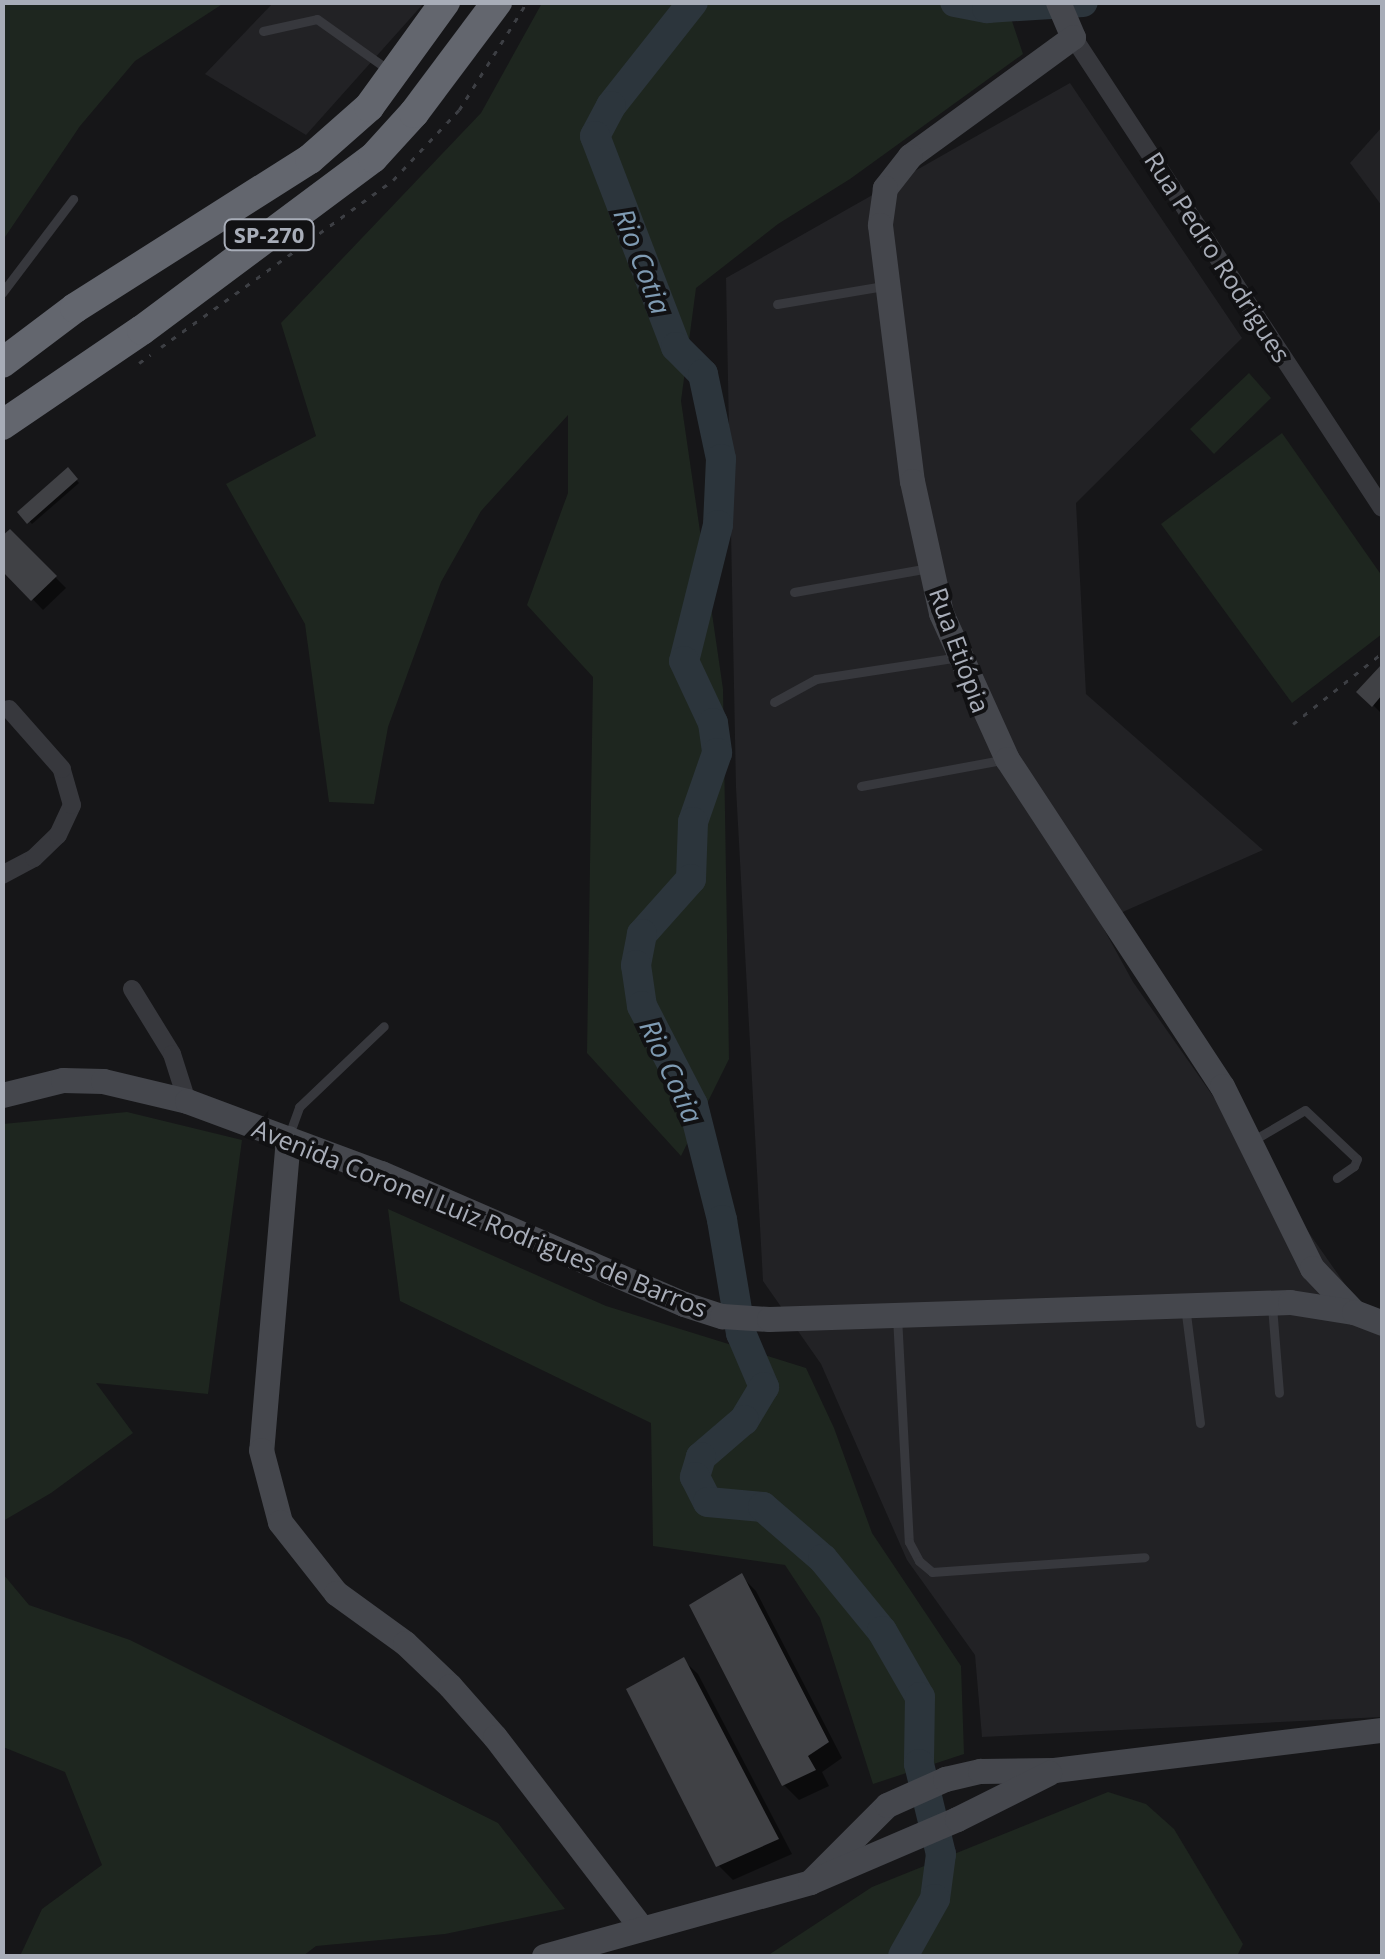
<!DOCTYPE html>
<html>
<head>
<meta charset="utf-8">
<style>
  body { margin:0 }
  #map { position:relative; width:1385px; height:1959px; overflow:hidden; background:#161618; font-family:"Open Sans",sans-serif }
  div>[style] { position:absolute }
  .built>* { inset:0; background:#222225 }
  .green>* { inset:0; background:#1e261f }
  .shadow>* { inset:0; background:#0007 }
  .river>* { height:30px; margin:-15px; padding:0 15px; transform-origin:15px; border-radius:15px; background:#2c353c }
  .building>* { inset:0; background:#404145 }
  .path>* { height:2.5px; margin-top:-1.25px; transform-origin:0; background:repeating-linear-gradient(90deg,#3d3f44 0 5px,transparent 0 13px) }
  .lane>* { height:9px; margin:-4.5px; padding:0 4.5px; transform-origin:4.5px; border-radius:4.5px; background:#37383d }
  .street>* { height:18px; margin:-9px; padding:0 9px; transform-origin:9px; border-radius:9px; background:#37383d }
  .secondary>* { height:25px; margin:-12.5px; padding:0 12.5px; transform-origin:12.5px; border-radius:12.5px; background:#45474d }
  .highway>* { height:30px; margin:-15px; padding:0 15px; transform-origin:15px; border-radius:15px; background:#63666e }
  span { translate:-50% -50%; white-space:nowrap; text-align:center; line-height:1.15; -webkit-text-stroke:8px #111113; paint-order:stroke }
  .shield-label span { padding:2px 8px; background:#111113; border:2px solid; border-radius:8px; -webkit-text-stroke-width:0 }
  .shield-label { font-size:22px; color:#a8adb8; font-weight:700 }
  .street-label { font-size:25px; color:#a8adb8 }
  .water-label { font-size:28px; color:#7f9bb3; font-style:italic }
  .frame { position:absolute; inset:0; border:5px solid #a8adb8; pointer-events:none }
</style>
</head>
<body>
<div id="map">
  <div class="built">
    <i style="clip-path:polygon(273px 3px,424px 3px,306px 135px,205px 74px)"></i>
    <i style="clip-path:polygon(1070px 83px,1242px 338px,1076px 503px,1086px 694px,1263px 850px,1100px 922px,1133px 982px,1382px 1337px,1382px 1717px,982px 1737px,975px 1655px,907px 1560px,821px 1364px,763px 1281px,736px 788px,726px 278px)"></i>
    <i style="clip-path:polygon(1382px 127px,1382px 206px,1350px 163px)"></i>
  </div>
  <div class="green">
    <i style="clip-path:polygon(3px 2px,224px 3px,135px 61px,80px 126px,3px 240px)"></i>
    <i style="clip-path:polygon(979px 3px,1010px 15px,1023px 54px,850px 179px,778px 224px,696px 288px,681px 401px,723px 689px,729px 1059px,681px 1156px,587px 1053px,593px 677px,527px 605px,568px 493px,568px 415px,481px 511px,441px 582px,388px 727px,374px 804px,329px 802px,305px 624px,226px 484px,316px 436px,281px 323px,481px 113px,542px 3px)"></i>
    <i style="clip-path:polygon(1249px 373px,1271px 398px,1214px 454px,1190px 429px)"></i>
    <i style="clip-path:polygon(1282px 433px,1382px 576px,1382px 634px,1292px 703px,1161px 524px)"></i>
    <i style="clip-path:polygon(127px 1112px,242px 1140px,208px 1394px,96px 1383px,133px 1433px,51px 1493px,3px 1521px,3px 1124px)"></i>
    <i style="clip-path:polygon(388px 1209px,606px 1306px,806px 1368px,834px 1428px,872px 1533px,961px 1666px,964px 1754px,873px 1784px,820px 1618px,785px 1565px,653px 1546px,651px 1423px,400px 1301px)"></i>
    <i style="clip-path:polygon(3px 1574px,29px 1605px,130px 1640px,498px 1823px,565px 1909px,445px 1934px,316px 1946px,303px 1956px,20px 1956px,42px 1909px,102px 1865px,65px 1772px,3px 1747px)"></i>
    <i style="clip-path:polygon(1108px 1792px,1146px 1804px,1174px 1829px,1243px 1944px,1237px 1956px,767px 1956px,872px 1887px)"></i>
  </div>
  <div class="shadow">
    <i style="clip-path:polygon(68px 471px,79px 483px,32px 524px,21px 512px)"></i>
    <i style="clip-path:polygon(10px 532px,66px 588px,43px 610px,2px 567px)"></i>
    <i style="clip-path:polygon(1382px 668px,1382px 709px,1380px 712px,1360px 692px)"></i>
    <i style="clip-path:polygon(741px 1576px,756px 1591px,842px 1758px,822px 1772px,829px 1786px,799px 1800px,784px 1785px)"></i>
    <i style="clip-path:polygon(683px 1660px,698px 1674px,792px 1854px,733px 1880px,718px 1865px)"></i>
  </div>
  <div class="river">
    <i style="left:693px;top:2px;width:132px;rotate:128.3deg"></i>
    <i style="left:611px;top:106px;width:34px;rotate:118deg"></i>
    <i style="left:595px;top:136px;width:226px;rotate:69deg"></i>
    <i style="left:676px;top:347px;width:38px;rotate:45deg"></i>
    <i style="left:703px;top:374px;width:87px;rotate:78deg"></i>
    <i style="left:721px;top:459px;width:66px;rotate:92.6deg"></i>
    <i style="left:718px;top:525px;width:140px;rotate:104deg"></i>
    <i style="left:684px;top:661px;width:68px;rotate:64.9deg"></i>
    <i style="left:713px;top:723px;width:30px;rotate:82deg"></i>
    <i style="left:717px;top:753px;width:73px;rotate:109.2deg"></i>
    <i style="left:693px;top:822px;width:57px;rotate:92deg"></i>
    <i style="left:691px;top:879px;width:74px;rotate:131.7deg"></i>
    <i style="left:642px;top:934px;width:32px;rotate:101deg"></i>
    <i style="left:636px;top:965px;width:41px;rotate:81.7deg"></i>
    <i style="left:642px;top:1006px;width:111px;rotate:62.7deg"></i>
    <i style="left:693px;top:1105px;width:119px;rotate:75.8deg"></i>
    <i style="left:722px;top:1220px;width:115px;rotate:80.5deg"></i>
    <i style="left:741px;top:1333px;width:59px;rotate:66.9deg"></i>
    <i style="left:764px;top:1387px;width:39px;rotate:121deg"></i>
    <i style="left:744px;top:1420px;width:57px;rotate:139.3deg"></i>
    <i style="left:701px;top:1457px;width:21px;rotate:107deg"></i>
    <i style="left:695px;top:1477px;width:28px;rotate:63deg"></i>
    <i style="left:708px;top:1502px;width:55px;rotate:5.2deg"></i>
    <i style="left:763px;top:1507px;width:79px;rotate:40.9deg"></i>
    <i style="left:823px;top:1559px;width:93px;rotate:50.7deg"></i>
    <i style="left:882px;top:1631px;width:76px;rotate:60.1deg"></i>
    <i style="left:920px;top:1697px;width:67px;rotate:90.9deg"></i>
    <i style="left:919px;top:1764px;width:93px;rotate:76.3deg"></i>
    <i style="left:941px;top:1854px;width:45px;rotate:97.6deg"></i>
    <i style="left:935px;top:1899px;width:65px;rotate:119.3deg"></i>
    <i style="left:955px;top:2px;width:33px;rotate:11deg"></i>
    <i style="left:987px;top:8px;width:96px;rotate:-3.6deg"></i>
  </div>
  <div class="building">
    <i style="clip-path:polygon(68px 467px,78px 479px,27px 524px,17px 512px)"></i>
    <i style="clip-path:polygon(10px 529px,57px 576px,31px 601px,2px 571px,2px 536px)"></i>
    <i style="clip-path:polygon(1382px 664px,1382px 695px,1372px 707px,1356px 692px)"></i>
    <i style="clip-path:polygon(742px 1573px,829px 1742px,808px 1756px,816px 1770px,782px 1786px,689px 1605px)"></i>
    <i style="clip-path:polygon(684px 1657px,779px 1839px,716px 1867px,626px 1689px)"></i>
  </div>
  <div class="path">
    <i style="left:161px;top:347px;width:286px;rotate:-35.7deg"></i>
    <i style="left:393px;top:180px;width:96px;rotate:-46.7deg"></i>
    <i style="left:459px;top:110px;width:128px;rotate:-57.8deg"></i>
    <i style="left:139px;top:363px;width:14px;rotate:-36deg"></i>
    <i style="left:1293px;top:724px;width:114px;rotate:-38.6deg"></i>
  </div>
  <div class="lane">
    <i style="left:263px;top:31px;width:55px;rotate:-12.5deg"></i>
    <i style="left:317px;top:19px;width:86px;rotate:35.5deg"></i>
    <i style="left:2px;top:293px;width:118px;rotate:-52.9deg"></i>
    <i style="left:777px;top:304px;width:108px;rotate:-9.6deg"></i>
    <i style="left:794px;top:592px;width:137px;rotate:-10.1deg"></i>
    <i style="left:774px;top:702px;width:48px;rotate:-28.7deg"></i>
    <i style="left:816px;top:679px;width:145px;rotate:-8.7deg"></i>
    <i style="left:861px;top:786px;width:147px;rotate:-10.5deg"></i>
    <i style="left:289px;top:1135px;width:30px;rotate:-70deg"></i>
    <i style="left:299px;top:1107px;width:117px;rotate:-43.6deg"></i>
    <i style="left:1252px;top:1141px;width:61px;rotate:-30.3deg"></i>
    <i style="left:1305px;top:1110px;width:71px;rotate:43.3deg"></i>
    <i style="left:1357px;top:1159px;width:8px;rotate:113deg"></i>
    <i style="left:1354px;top:1166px;width:21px;rotate:145deg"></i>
    <i style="left:1185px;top:1306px;width:118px;rotate:82.7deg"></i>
    <i style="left:1272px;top:1306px;width:87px;rotate:85.4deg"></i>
    <i style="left:897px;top:1316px;width:226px;rotate:87deg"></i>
    <i style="left:909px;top:1542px;width:21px;rotate:62deg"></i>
    <i style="left:919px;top:1561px;width:17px;rotate:40deg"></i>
    <i style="left:932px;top:1572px;width:213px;rotate:-4deg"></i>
  </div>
  <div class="street">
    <i style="left:1073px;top:37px;width:563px;rotate:56.73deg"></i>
    <i style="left:2px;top:875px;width:36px;rotate:-28deg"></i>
    <i style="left:34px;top:858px;width:33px;rotate:-44deg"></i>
    <i style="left:58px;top:835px;width:33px;rotate:-65deg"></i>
    <i style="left:72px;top:805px;width:37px;rotate:-106deg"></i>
    <i style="left:62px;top:769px;width:80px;rotate:-131.5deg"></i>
    <i style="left:132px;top:989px;width:76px;rotate:58.4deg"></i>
    <i style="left:172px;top:1054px;width:49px;rotate:72.3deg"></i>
  </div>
  <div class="secondary">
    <i style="left:1058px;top:2px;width:38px;rotate:67deg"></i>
    <i style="left:1073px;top:37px;width:202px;rotate:143.9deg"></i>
    <i style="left:910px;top:156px;width:41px;rotate:128deg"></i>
    <i style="left:885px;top:188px;width:37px;rotate:98deg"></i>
    <i style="left:880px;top:225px;width:258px;rotate:82.9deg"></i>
    <i style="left:912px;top:481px;width:135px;rotate:77.6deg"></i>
    <i style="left:941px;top:613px;width:160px;rotate:65.7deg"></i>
    <i style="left:1007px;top:759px;width:391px;rotate:56.7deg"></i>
    <i style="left:1222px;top:1086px;width:203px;rotate:63.7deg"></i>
    <i style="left:1312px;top:1268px;width:61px;rotate:46.3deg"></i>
    <i style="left:2px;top:1095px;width:63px;rotate:-13.8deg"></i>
    <i style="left:63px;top:1080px;width:40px;rotate:1.4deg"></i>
    <i style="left:103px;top:1081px;width:86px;rotate:13.4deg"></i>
    <i style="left:187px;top:1101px;width:207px;rotate:20.4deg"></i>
    <i style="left:381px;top:1173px;width:330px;rotate:23.4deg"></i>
    <i style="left:684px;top:1304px;width:40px;rotate:18deg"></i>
    <i style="left:722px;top:1316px;width:47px;rotate:3.7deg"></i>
    <i style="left:769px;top:1319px;width:521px;rotate:-1.87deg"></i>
    <i style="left:1290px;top:1302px;width:65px;rotate:8.9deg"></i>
    <i style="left:1354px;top:1312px;width:30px;rotate:21deg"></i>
    <i style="left:288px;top:1138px;width:313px;rotate:94.9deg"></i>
    <i style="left:261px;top:1450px;width:74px;rotate:75.2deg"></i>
    <i style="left:280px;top:1522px;width:90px;rotate:51.7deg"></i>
    <i style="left:336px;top:1593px;width:85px;rotate:35.9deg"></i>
    <i style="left:405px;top:1643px;width:62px;rotate:43.7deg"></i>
    <i style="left:450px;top:1686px;width:68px;rotate:48.6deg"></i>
    <i style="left:495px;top:1737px;width:238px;rotate:52.5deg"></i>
    <i style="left:810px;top:1882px;width:109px;rotate:-45deg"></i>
    <i style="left:887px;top:1805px;width:64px;rotate:-24.1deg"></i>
    <i style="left:945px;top:1779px;width:36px;rotate:-13deg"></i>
    <i style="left:980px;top:1771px;width:74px;rotate:-0.8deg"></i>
    <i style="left:1054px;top:1770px;width:330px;rotate:-7deg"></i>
    <i style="left:544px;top:1956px;width:276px;rotate:-15.5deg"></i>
    <i style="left:810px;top:1882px;width:160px;rotate:-23.2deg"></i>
    <i style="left:957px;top:1819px;width:103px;rotate:-26.6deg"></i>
  </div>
  <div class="highway">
    <i style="left:2px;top:363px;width:91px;rotate:-37deg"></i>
    <i style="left:75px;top:308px;width:278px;rotate:-32.4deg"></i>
    <i style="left:310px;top:159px;width:79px;rotate:-41.4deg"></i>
    <i style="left:369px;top:107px;width:130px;rotate:-54.1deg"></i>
    <i style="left:2px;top:425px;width:169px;rotate:-34.2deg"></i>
    <i style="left:142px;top:330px;width:288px;rotate:-36.7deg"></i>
    <i style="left:373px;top:158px;width:61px;rotate:-47.7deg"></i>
    <i style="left:414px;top:113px;width:139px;rotate:-53.2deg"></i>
  </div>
  <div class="shield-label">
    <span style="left:269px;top:235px">SP-270</span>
  </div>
  <div class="street-label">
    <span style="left:1218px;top:257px;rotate:57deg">Rua Pedro Rodrigues</span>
    <span style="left:960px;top:650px;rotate:70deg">Rua Etiópia</span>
    <span style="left:480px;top:1218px;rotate:22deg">Avenida Coronel Luiz Rodrigues de Barros</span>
  </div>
  <div class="water-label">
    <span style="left:643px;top:261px;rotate:69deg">Rio Cotia</span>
    <span style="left:672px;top:1071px;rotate:65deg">Rio Cotia</span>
  </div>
  <div class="frame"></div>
</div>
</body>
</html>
